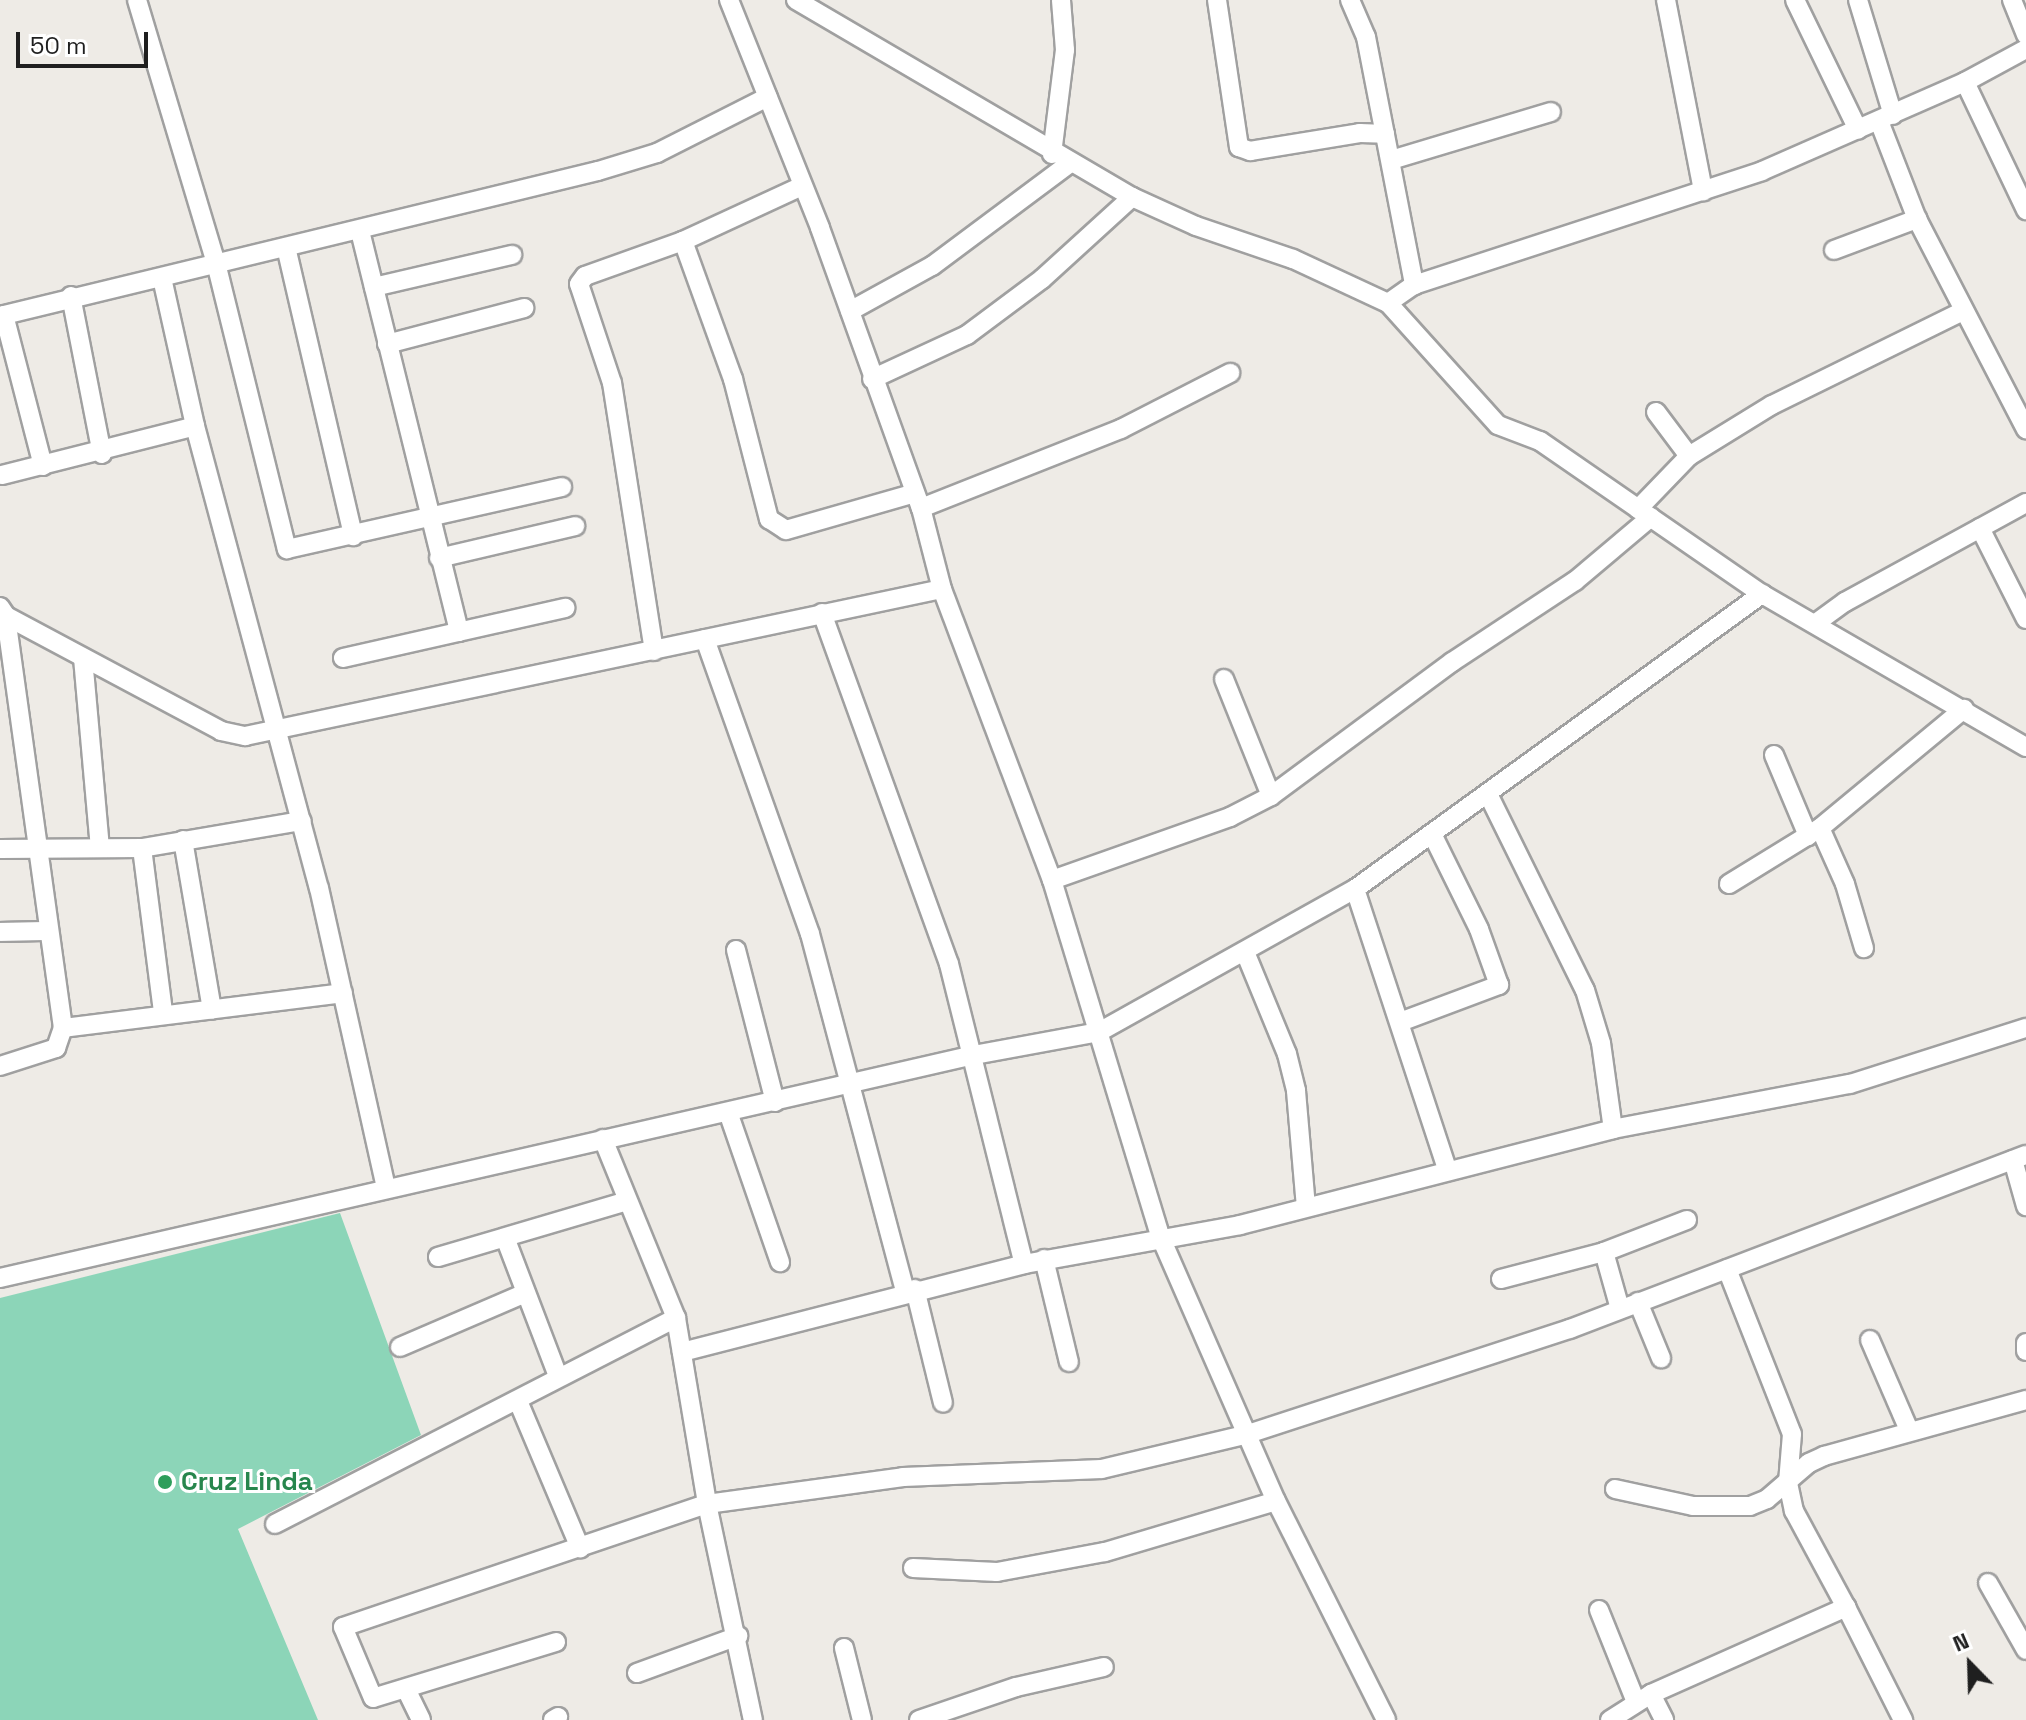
<!DOCTYPE html>
<html>
<head>
<meta charset="utf-8">
<style>
  body { margin:0 }
  #map { position:relative; width:2026px; height:1720px; overflow:hidden; background:#eeebe6; font-family:"Space Grotesk",sans-serif }
  div>[style] { position:absolute }
  .pitch>* { inset:0; background:#8cd5b8 }
  .roads { filter:drop-shadow(2px 0 #a0a0a0) drop-shadow(-2px 0 #a0a0a0) drop-shadow(0 2px #a0a0a0) drop-shadow(0 -2px #a0a0a0) }
  .street>* { height:18px; margin:-9px; padding:0 9px; transform-origin:9px; border-radius:9px; background:#fff }
  .dots>* { width:22px; height:22px; translate:-50% -50%; box-sizing:border-box; border:4px solid #fff; border-radius:50% }
  span { translate:-50% -50%; white-space:nowrap; text-align:center; line-height:1.15; -webkit-text-stroke:6px #fff; paint-order:stroke }
  .leisure-label { font-size:26px; color:#27864d; font-weight:700 }
  .left { translate:0 -50%; text-align:left }
  .north { position:absolute; left:1930px; top:1624px; width:80px; height:80px; -webkit-text-stroke:6px #fff; paint-order:stroke; rotate:337deg; font-size:22px; font-weight:700; line-height:32px; text-align:center; color:#1f1f1f }
  .north::after { content:''; display:block; margin:auto; width:28px; height:36px; background:#1f1f1f; clip-path:polygon(50% 0,100% 100%,50% 72%,0 100%) }
  .scale { position:absolute; left:16px; top:32px; width:132px; height:36px; box-sizing:border-box; border:4px solid #1f1f1f; border-top:0; padding-left:10px; font-size:24px; line-height:28px; white-space:nowrap; color:#1f1f1f; -webkit-text-stroke:6px #fff; paint-order:stroke }
</style>
</head>
<body>
<div id="map">
  <div class="pitch">
    <i style="clip-path:polygon(340px 1213px,421px 1435px,238px 1529px,318px 1720px,0 1720px,0 1298px)"></i>
  </div>
  <div class="roads">
    <div class="street">
      <i style="left:137px;top:0;width:275px;rotate:73.3deg"></i>
      <i style="left:216px;top:263px;width:295px;rotate:76.1deg"></i>
      <i style="left:287px;top:549px;width:282px;rotate:-12.7deg"></i>
      <i style="left:729px;top:0;width:245px;rotate:68.2deg"></i>
      <i style="left:820px;top:228px;width:298px;rotate:70.2deg"></i>
      <i style="left:921px;top:508px;width:84px;rotate:75.5deg"></i>
      <i style="left:942px;top:589px;width:311px;rotate:69.3deg"></i>
      <i style="left:1052px;top:880px;width:374px;rotate:73.1deg"></i>
      <i style="left:1161px;top:1238px;width:287px;rotate:66.4deg"></i>
      <i style="left:1276px;top:1501px;width:245px;rotate:63.3deg"></i>
      <i style="left:796px;top:0;width:389px;rotate:30.4deg"></i>
      <i style="left:1132px;top:197px;width:70px;rotate:24.4deg"></i>
      <i style="left:1196px;top:226px;width:102px;rotate:18.8deg"></i>
      <i style="left:1293px;top:259px;width:105px;rotate:24.9deg"></i>
      <i style="left:1388px;top:303px;width:164px;rotate:48deg"></i>
      <i style="left:1498px;top:425px;width:45px;rotate:20.9deg"></i>
      <i style="left:1540px;top:441px;width:270px;rotate:34.6deg"></i>
      <i style="left:1762px;top:594px;width:305px;rotate:30.1deg"></i>
      <i style="left:1217px;top:0;width:149px;rotate:81.5deg"></i>
      <i style="left:1239px;top:147px;width:12px;rotate:20deg"></i>
      <i style="left:1250px;top:151px;width:111px;rotate:-9.3deg"></i>
      <i style="left:1360px;top:133px;width:25px;rotate:2deg"></i>
      <i style="left:1350px;top:0;width:40px;rotate:66.6deg"></i>
      <i style="left:1366px;top:37px;width:253px;rotate:79deg"></i>
      <i style="left:1666px;top:0;width:195px;rotate:79deg"></i>
      <i style="left:1795px;top:0;width:144px;rotate:64.1deg"></i>
      <i style="left:1858px;top:0;width:120px;rotate:73.1deg"></i>
      <i style="left:2012px;top:0;width:38px;rotate:68deg"></i>
      <i style="left:1965px;top:82px;width:142px;rotate:64.5deg"></i>
      <i style="left:1879px;top:121px;width:105px;rotate:68.8deg"></i>
      <i style="left:1917px;top:219px;width:237px;rotate:62.6deg"></i>
      <i style="left:1052px;top:154px;width:105px;rotate:-82.9deg"></i>
      <i style="left:1065px;top:50px;width:50px;rotate:-94.6deg"></i>
      <i style="left:1391px;top:160px;width:167px;rotate:-16.7deg"></i>
      <i style="left:360px;top:231px;width:413px;rotate:76.1deg"></i>
      <i style="left:683px;top:241px;width:147px;rotate:70.1deg"></i>
      <i style="left:733px;top:379px;width:145px;rotate:75.6deg"></i>
      <i style="left:769px;top:519px;width:20px;rotate:33deg"></i>
      <i style="left:786px;top:530px;width:134px;rotate:-16deg"></i>
      <i style="left:286px;top:247px;width:297px;rotate:76.9deg"></i>
      <i style="left:1834px;top:250px;width:89px;rotate:-20.5deg"></i>
      <i style="left:162px;top:278px;width:152px;rotate:77.4deg"></i>
      <i style="left:195px;top:426px;width:478px;rotate:75deg"></i>
      <i style="left:319px;top:888px;width:307px;rotate:77.4deg"></i>
      <i style="left:374px;top:287px;width:142px;rotate:-13.1deg"></i>
      <i style="left:71px;top:296px;width:161px;rotate:78.9deg"></i>
      <i style="left:1388px;top:303px;width:32px;rotate:-35deg"></i>
      <i style="left:1414px;top:285px;width:366px;rotate:-18.1deg"></i>
      <i style="left:1762px;top:171px;width:222px;rotate:-23.7deg"></i>
      <i style="left:1965px;top:82px;width:69px;rotate:-28.4deg"></i>
      <i style="left:850px;top:311px;width:94px;rotate:-28.8deg"></i>
      <i style="left:932px;top:266px;width:171px;rotate:-36.7deg"></i>
      <i style="left:4px;top:315px;width:156px;rotate:75.5deg"></i>
      <i style="left:0;top:316px;width:615px;rotate:-13.63deg"></i>
      <i style="left:598px;top:171px;width:62px;rotate:-17deg"></i>
      <i style="left:657px;top:153px;width:124px;rotate:-26.8deg"></i>
      <i style="left:387px;top:344px;width:142px;rotate:-14.7deg"></i>
      <i style="left:872px;top:379px;width:105px;rotate:-24.9deg"></i>
      <i style="left:967px;top:335px;width:94px;rotate:-36.7deg"></i>
      <i style="left:1042px;top:279px;width:122px;rotate:-42.3deg"></i>
      <i style="left:1656px;top:412px;width:55px;rotate:53.1deg"></i>
      <i style="left:2px;top:475px;width:199px;rotate:-14.2deg"></i>
      <i style="left:921px;top:508px;width:215px;rotate:-21.6deg"></i>
      <i style="left:1121px;top:429px;width:123px;rotate:-27.2deg"></i>
      <i style="left:1638px;top:509px;width:74px;rotate:-46.1deg"></i>
      <i style="left:1689px;top:456px;width:97px;rotate:-31.6deg"></i>
      <i style="left:1772px;top:405px;width:213px;rotate:-26.2deg"></i>
      <i style="left:1980px;top:528px;width:102px;rotate:63.2deg"></i>
      <i style="left:439px;top:558px;width:140px;rotate:-13.2deg"></i>
      <i style="left:0;top:607px;width:11px;rotate:56deg"></i>
      <i style="left:6px;top:616px;width:244px;rotate:28.1deg"></i>
      <i style="left:221px;top:731px;width:25px;rotate:12deg"></i>
      <i style="left:245px;top:736px;width:712px;rotate:-11.91deg"></i>
      <i style="left:822px;top:613px;width:373px;rotate:70.1deg"></i>
      <i style="left:949px;top:964px;width:309px;rotate:76deg"></i>
      <i style="left:1816px;top:623px;width:36px;rotate:-36deg"></i>
      <i style="left:1845px;top:602px;width:206px;rotate:-28.7deg"></i>
      <i style="left:705px;top:639px;width:313px;rotate:70.4deg"></i>
      <i style="left:810px;top:934px;width:369px;rotate:75.1deg"></i>
      <i style="left:654px;top:651px;width:271px;rotate:-98.9deg"></i>
      <i style="left:612px;top:383px;width:104px;rotate:-108.4deg"></i>
      <i style="left:579px;top:284px;width:10px;rotate:-53deg"></i>
      <i style="left:585px;top:276px;width:104px;rotate:-19.7deg"></i>
      <i style="left:683px;top:241px;width:129px;rotate:-24.8deg"></i>
      <i style="left:83px;top:658px;width:190px;rotate:84.9deg"></i>
      <i style="left:343px;top:658px;width:228px;rotate:-12.7deg"></i>
      <i style="left:1224px;top:679px;width:126px;rotate:68.1deg"></i>
      <i style="left:1774px;top:755px;width:88px;rotate:67.2deg"></i>
      <i style="left:1489px;top:796px;width:216px;rotate:63.7deg"></i>
      <i style="left:1585px;top:990px;width:55px;rotate:73.2deg"></i>
      <i style="left:1601px;top:1043px;width:87px;rotate:82.1deg"></i>
      <i style="left:1820px;top:828px;width:61px;rotate:65.9deg"></i>
      <i style="left:1845px;top:884px;width:67px;rotate:73.5deg"></i>
      <i style="left:183px;top:840px;width:172px;rotate:80.3deg"></i>
      <i style="left:142px;top:848px;width:166px;rotate:82.7deg"></i>
      <i style="left:0;top:849px;width:142px;rotate:-0.4deg"></i>
      <i style="left:142px;top:848px;width:162px;rotate:-9.6deg"></i>
      <i style="left:1052px;top:880px;width:189px;rotate:-19.5deg"></i>
      <i style="left:1230px;top:817px;width:46px;rotate:-27.1deg"></i>
      <i style="left:1271px;top:796px;width:225px;rotate:-36.5deg"></i>
      <i style="left:1452px;top:662px;width:147px;rotate:-33.4deg"></i>
      <i style="left:1575px;top:581px;width:99px;rotate:-40.1deg"></i>
      <i style="left:1729px;top:884px;width:107px;rotate:-31.6deg"></i>
      <i style="left:1820px;top:828px;width:187px;rotate:-39.6deg"></i>
      <i style="left:1355px;top:889px;width:295px;rotate:71.8deg"></i>
      <i style="left:0;top:932px;width:47px;rotate:-1.2deg"></i>
      <i style="left:736px;top:950px;width:157px;rotate:75.6deg"></i>
      <i style="left:1245px;top:952px;width:110px;rotate:67.6deg"></i>
      <i style="left:1287px;top:1054px;width:38px;rotate:76deg"></i>
      <i style="left:1296px;top:1091px;width:116px;rotate:85.1deg"></i>
      <i style="left:1400px;top:1022px;width:106px;rotate:-20.5deg"></i>
      <i style="left:1499px;top:985px;width:59px;rotate:-109.7deg"></i>
      <i style="left:1479px;top:929px;width:104px;rotate:-116.3deg"></i>
      <i style="left:63px;top:1028px;width:282px;rotate:-7.1deg"></i>
      <i style="left:0;top:1066px;width:59px;rotate:-17.8deg"></i>
      <i style="left:56px;top:1048px;width:21px;rotate:-71deg"></i>
      <i style="left:63px;top:1028px;width:416px;rotate:-97.9deg"></i>
      <i style="left:728px;top:1112px;width:159px;rotate:70.9deg"></i>
      <i style="left:603px;top:1139px;width:193px;rotate:67.8deg"></i>
      <i style="left:676px;top:1318px;width:189px;rotate:80.5deg"></i>
      <i style="left:707px;top:1504px;width:221px;rotate:78deg"></i>
      <i style="left:2013px;top:1160px;width:48px;rotate:74.2deg"></i>
      <i style="left:506px;top:1240px;width:146px;rotate:69.1deg"></i>
      <i style="left:1604px;top:1252px;width:59px;rotate:74.3deg"></i>
      <i style="left:438px;top:1257px;width:197px;rotate:-16.5deg"></i>
      <i style="left:1044px;top:1259px;width:106px;rotate:76.4deg"></i>
      <i style="left:1727px;top:1269px;width:177px;rotate:68.5deg"></i>
      <i style="left:1792px;top:1434px;width:49px;rotate:94.7deg"></i>
      <i style="left:1788px;top:1483px;width:29px;rotate:78deg"></i>
      <i style="left:1794px;top:1511px;width:109px;rotate:61.6deg"></i>
      <i style="left:0;top:1278px;width:999px;rotate:-12.9deg"></i>
      <i style="left:974px;top:1055px;width:127px;rotate:-10.4deg"></i>
      <i style="left:1099px;top:1032px;width:293px;rotate:-29.2deg"></i>
      <i style="left:1355px;top:889px;width:503px;rotate:-35.94deg"></i>
      <i style="left:1501px;top:1279px;width:106px;rotate:-14.7deg"></i>
      <i style="left:1604px;top:1252px;width:89px;rotate:-21.1deg"></i>
      <i style="left:915px;top:1289px;width:117px;rotate:76.2deg"></i>
      <i style="left:1638px;top:1302px;width:61px;rotate:67.7deg"></i>
      <i style="left:1870px;top:1340px;width:98px;rotate:66.6deg"></i>
      <i style="left:2026px;top:1343px;width:8px;rotate:90deg"></i>
      <i style="left:400px;top:1347px;width:134px;rotate:-23.3deg"></i>
      <i style="left:682px;top:1352px;width:353px;rotate:-14.4deg"></i>
      <i style="left:1024px;top:1264px;width:219px;rotate:-10.2deg"></i>
      <i style="left:1240px;top:1225px;width:385px;rotate:-14.4deg"></i>
      <i style="left:1613px;top:1129px;width:241px;rotate:-10.8deg"></i>
      <i style="left:1850px;top:1084px;width:185px;rotate:-17.7deg"></i>
      <i style="left:518px;top:1401px;width:160px;rotate:67.1deg"></i>
      <i style="left:1615px;top:1489px;width:80px;rotate:12.3deg"></i>
      <i style="left:1693px;top:1506px;width:57px"></i>
      <i style="left:1750px;top:1506px;width:18px;rotate:-22deg"></i>
      <i style="left:1767px;top:1499px;width:55px;rotate:-40.6deg"></i>
      <i style="left:1809px;top:1463px;width:17px;rotate:-25deg"></i>
      <i style="left:1824px;top:1456px;width:210px;rotate:-15.5deg"></i>
      <i style="left:275px;top:1524px;width:451px;rotate:-27.2deg"></i>
      <i style="left:913px;top:1568px;width:84px;rotate:2.7deg"></i>
      <i style="left:997px;top:1572px;width:110px;rotate:-10.5deg"></i>
      <i style="left:1105px;top:1552px;width:178px;rotate:-16.6deg"></i>
      <i style="left:1988px;top:1583px;width:77px;rotate:60.4deg"></i>
      <i style="left:1599px;top:1610px;width:99px;rotate:68.1deg"></i>
      <i style="left:556px;top:1642px;width:191px;rotate:163deg"></i>
      <i style="left:373px;top:1698px;width:77px;rotate:-112.9deg"></i>
      <i style="left:343px;top:1627px;width:384px;rotate:-18.7deg"></i>
      <i style="left:707px;top:1504px;width:198px;rotate:-7.8deg"></i>
      <i style="left:903px;top:1477px;width:199px;rotate:-2.3deg"></i>
      <i style="left:1102px;top:1469px;width:147px;rotate:-13.4deg"></i>
      <i style="left:1245px;top:1435px;width:342px;rotate:-18.1deg"></i>
      <i style="left:1570px;top:1329px;width:488px;rotate:-20.9deg"></i>
      <i style="left:844px;top:1648px;width:74px;rotate:76deg"></i>
      <i style="left:637px;top:1673px;width:108px;rotate:-20.1deg"></i>
      <i style="left:406px;top:1689px;width:34px;rotate:64deg"></i>
      <i style="left:1651px;top:1694px;width:29px;rotate:63deg"></i>
      <i style="left:553px;top:1720px;width:6px;rotate:-31deg"></i>
      <i style="left:919px;top:1720px;width:102px;rotate:-18.8deg"></i>
      <i style="left:1016px;top:1687px;width:90px;rotate:-12.8deg"></i>
      <i style="left:1610px;top:1720px;width:49px;rotate:-32.4deg"></i>
      <i style="left:1651px;top:1694px;width:214px;rotate:-24deg"></i>
      <i style="left:1846px;top:1607px;width:127px;rotate:63.2deg"></i>
    </div>
  </div>
  <div class="dots">
    <i style="left:165px;top:1482px;background:#2e9e5b"></i>
  </div>
  <div class="leisure-label">
    <span class="left" style="left:181px;top:1482px">Cruz Linda</span>
  </div>
  <div class="north">N</div>
  <div class="scale">50 m</div>
</div>
</body>
</html>
